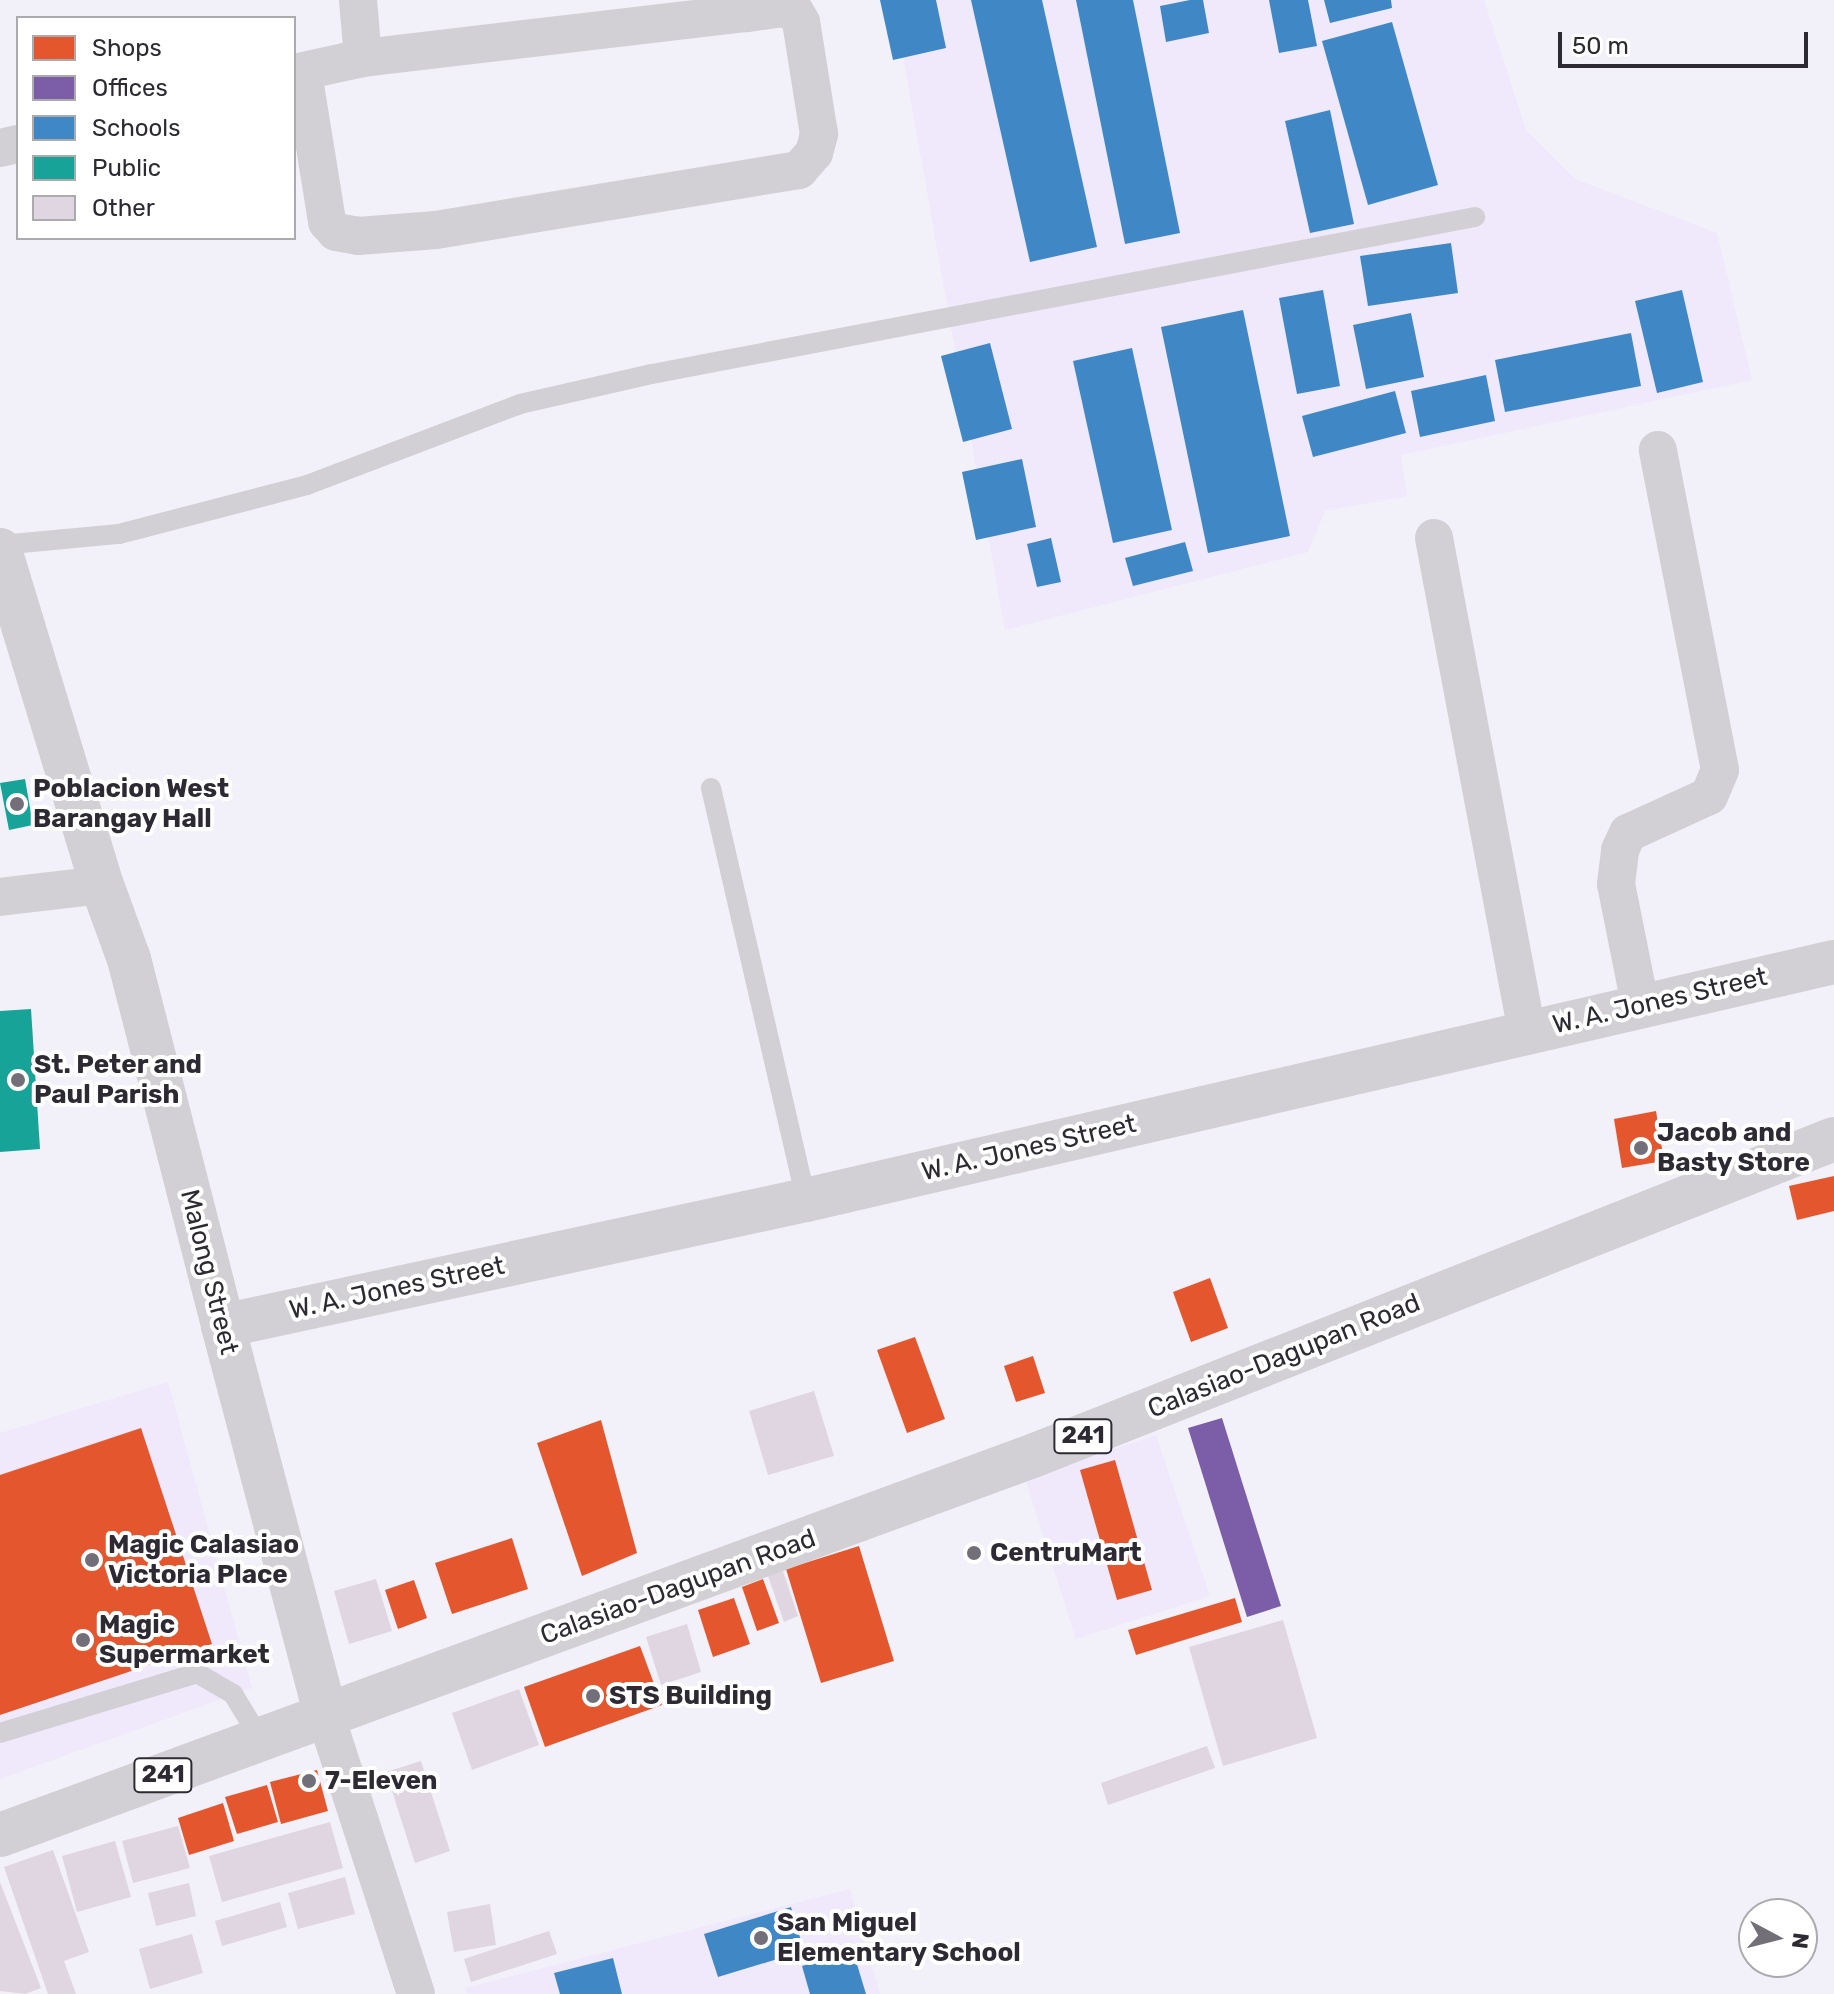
<!DOCTYPE html>
<html>
<head>
<meta charset="utf-8">
<style>
  body { margin:0 }
  #map { position:relative; width:1834px; height:1994px; overflow:hidden; background:#f2f0f8; font-family:Rubik,sans-serif }
  div>[style] { position:absolute }
  .built>* { inset:0; background:#efe9fb }
  .shops>* { inset:0; background:#e4572e }
  .offices>* { inset:0; background:#7b5ea7 }
  .schools>* { inset:0; background:#3f88c5 }
  .public>* { inset:0; background:#17a398 }
  .building>* { inset:0; background:#e0d6e2 }
  .lane>* { height:20px; margin:-10px; padding:0 10px; transform-origin:10px; border-radius:10px; background:#d2d0d4 }
  .street>* { height:38px; margin:-19px; padding:0 19px; transform-origin:19px; border-radius:19px; background:#d2d0d4 }
  .secondary>* { height:44px; margin:-22px; padding:0 22px; transform-origin:22px; border-radius:22px; background:#d2d0d4 }
  .primary>* { height:44px; margin:-22px; padding:0 22px; transform-origin:22px; border-radius:22px; background:#d2d0d4 }
  .dots>* { width:22px; height:22px; translate:-50% -50%; box-sizing:border-box; border:4px solid #fff; border-radius:50% }
  span { translate:-50% -50%; white-space:nowrap; text-align:center; line-height:1.15; -webkit-text-stroke:8px #fff; paint-order:stroke }
  .shield-label span { padding:2px 6px; background:#fff; border:2px solid; border-radius:6px; -webkit-text-stroke-width:0 }
  .shield-label { font-size:24px; color:#2d2a33; font-weight:700 }
  .poi-label { font-size:26px; color:#2d2a33; font-weight:700 }
  .left { translate:0 -50%; text-align:left }
  .street-label { font-size:26px; color:#2d2a33 }
  .legend { position:absolute; left:16px; top:16px; width:280px; height:224px; box-sizing:border-box; background:#fff; border:2px solid #abaaad; margin:0; padding:10px 14px; list-style:none; font-size:24px; color:#2d2a33 }
  .legend li { display:flex; align-items:center; gap:16px; height:40px }
  .legend b { width:40px; border:2px solid #abaaad }
  .north { position:absolute; left:1738px; top:1898px; width:80px; height:80px; box-sizing:border-box; background:#fff; border:2px solid #abaaad; border-radius:50%; rotate:97deg; font-size:22px; font-weight:700; line-height:32px; text-align:center; color:#2d2a33 }
  .north::after { content:''; display:block; margin:auto; width:28px; height:36px; background:#726f78; clip-path:polygon(50% 0,100% 100%,50% 72%,0 100%) }
  .scale { position:absolute; left:1558px; top:32px; width:250px; height:36px; box-sizing:border-box; border:4px solid #2d2a33; border-top:0; padding-left:10px; font-size:24px; line-height:28px; white-space:nowrap; color:#2d2a33; -webkit-text-stroke:6px #fff; paint-order:stroke }
</style>
</head>
<body>
<div id="map">
  <div class="built">
    <i style="clip-path:polygon(893px 0,1484px 0,1526px 130px,1575px 179px,1717px 233px,1752px 380px,1401px 455px,1407px 496px,1325px 511px,1308px 552px,1005px 630px)"></i>
    <i style="clip-path:polygon(168px 1382px,252px 1688px,0 1779px,0 1433px)"></i>
    <i style="clip-path:polygon(1156px 1435px,1210px 1596px,1076px 1639px,1025px 1478px)"></i>
    <i style="clip-path:polygon(850px 1889px,880px 1994px,467px 1994px,465px 1988px)"></i>
  </div>
  <div class="shops">
    <i style="clip-path:polygon(1656px 1111px,1664px 1161px,1622px 1168px,1614px 1119px)"></i>
    <i style="clip-path:polygon(1834px 1176px,1834px 1211px,1797px 1220px,1789px 1186px)"></i>
    <i style="clip-path:polygon(1210px 1278px,1228px 1328px,1191px 1342px,1173px 1292px)"></i>
    <i style="clip-path:polygon(915px 1337px,945px 1419px,907px 1433px,877px 1350px)"></i>
    <i style="clip-path:polygon(1033px 1356px,1045px 1393px,1016px 1402px,1004px 1366px)"></i>
    <i style="clip-path:polygon(601px 1420px,637px 1553px,582px 1576px,537px 1443px)"></i>
    <i style="clip-path:polygon(141px 1428px,212px 1644px,0 1715px,0 1475px)"></i>
    <i style="clip-path:polygon(1115px 1460px,1152px 1590px,1117px 1600px,1080px 1470px)"></i>
    <i style="clip-path:polygon(512px 1538px,528px 1589px,452px 1614px,435px 1563px)"></i>
    <i style="clip-path:polygon(859px 1546px,894px 1661px,821px 1683px,786px 1569px)"></i>
    <i style="clip-path:polygon(763px 1579px,779px 1623px,757px 1631px,742px 1587px)"></i>
    <i style="clip-path:polygon(414px 1580px,427px 1618px,398px 1629px,385px 1590px)"></i>
    <i style="clip-path:polygon(734px 1598px,750px 1644px,713px 1657px,698px 1610px)"></i>
    <i style="clip-path:polygon(1235px 1598px,1242px 1622px,1136px 1655px,1128px 1630px)"></i>
    <i style="clip-path:polygon(640px 1646px,662px 1705px,545px 1747px,524px 1687px)"></i>
    <i style="clip-path:polygon(317px 1770px,328px 1811px,281px 1824px,270px 1782px)"></i>
    <i style="clip-path:polygon(267px 1785px,278px 1822px,237px 1834px,225px 1797px)"></i>
    <i style="clip-path:polygon(223px 1803px,234px 1841px,189px 1855px,178px 1818px)"></i>
  </div>
  <div class="offices">
    <i style="clip-path:polygon(1222px 1418px,1281px 1606px,1247px 1617px,1188px 1428px)"></i>
  </div>
  <div class="schools">
    <i style="clip-path:polygon(880px 0,936px 0,946px 48px,893px 60px)"></i>
    <i style="clip-path:polygon(971px 0,1042px 0,1097px 247px,1030px 262px)"></i>
    <i style="clip-path:polygon(1076px 0,1133px 0,1180px 233px,1125px 244px)"></i>
    <i style="clip-path:polygon(1190px 0,1203px 0,1209px 33px,1166px 42px,1160px 6px)"></i>
    <i style="clip-path:polygon(1269px 0,1308px 0,1317px 46px,1279px 53px)"></i>
    <i style="clip-path:polygon(1324px 0,1391px 0,1392px 8px,1330px 23px)"></i>
    <i style="clip-path:polygon(1392px 22px,1438px 185px,1368px 205px,1322px 41px)"></i>
    <i style="clip-path:polygon(1330px 110px,1354px 224px,1310px 233px,1285px 121px)"></i>
    <i style="clip-path:polygon(1451px 243px,1458px 293px,1368px 306px,1360px 256px)"></i>
    <i style="clip-path:polygon(1323px 290px,1340px 386px,1297px 394px,1279px 298px)"></i>
    <i style="clip-path:polygon(1682px 290px,1703px 382px,1657px 393px,1635px 301px)"></i>
    <i style="clip-path:polygon(1243px 310px,1290px 536px,1208px 553px,1161px 327px)"></i>
    <i style="clip-path:polygon(1411px 313px,1424px 377px,1366px 389px,1353px 325px)"></i>
    <i style="clip-path:polygon(1631px 333px,1641px 386px,1505px 412px,1495px 360px)"></i>
    <i style="clip-path:polygon(990px 343px,1012px 429px,963px 442px,941px 356px)"></i>
    <i style="clip-path:polygon(1132px 348px,1172px 530px,1113px 543px,1073px 361px)"></i>
    <i style="clip-path:polygon(1486px 375px,1495px 421px,1420px 437px,1411px 391px)"></i>
    <i style="clip-path:polygon(1395px 391px,1406px 433px,1313px 457px,1302px 416px)"></i>
    <i style="clip-path:polygon(1022px 459px,1036px 527px,976px 540px,962px 472px)"></i>
    <i style="clip-path:polygon(1051px 538px,1061px 582px,1037px 587px,1027px 544px)"></i>
    <i style="clip-path:polygon(1185px 542px,1193px 571px,1133px 586px,1125px 558px)"></i>
    <i style="clip-path:polygon(791px 1907px,804px 1951px,718px 1977px,704px 1934px)"></i>
    <i style="clip-path:polygon(853px 1951px,866px 1994px,810px 1994px,802px 1966px)"></i>
    <i style="clip-path:polygon(613px 1958px,622px 1994px,560px 1994px,554px 1973px)"></i>
  </div>
  <div class="public">
    <i style="clip-path:polygon(25px 779px,33px 825px,9px 830px,0 783px)"></i>
    <i style="clip-path:polygon(31px 1009px,40px 1149px,0 1152px,0 1011px)"></i>
  </div>
  <div class="building">
    <i style="clip-path:polygon(814px 1391px,834px 1456px,768px 1475px,749px 1411px)"></i>
    <i style="clip-path:polygon(783px 1571px,798px 1616px,784px 1622px,768px 1576px)"></i>
    <i style="clip-path:polygon(376px 1579px,392px 1631px,349px 1644px,334px 1591px)"></i>
    <i style="clip-path:polygon(1283px 1620px,1317px 1738px,1223px 1766px,1189px 1647px)"></i>
    <i style="clip-path:polygon(687px 1624px,701px 1672px,661px 1685px,646px 1637px)"></i>
    <i style="clip-path:polygon(519px 1689px,539px 1745px,472px 1770px,452px 1713px)"></i>
    <i style="clip-path:polygon(1207px 1746px,1215px 1768px,1108px 1805px,1101px 1783px)"></i>
    <i style="clip-path:polygon(421px 1761px,450px 1851px,415px 1863px,386px 1772px)"></i>
    <i style="clip-path:polygon(330px 1822px,343px 1868px,222px 1902px,209px 1856px)"></i>
    <i style="clip-path:polygon(178px 1826px,190px 1868px,133px 1883px,122px 1841px)"></i>
    <i style="clip-path:polygon(115px 1841px,131px 1897px,77px 1912px,62px 1856px)"></i>
    <i style="clip-path:polygon(53px 1850px,89px 1952px,64px 1961px,76px 1994px,48px 1994px,4px 1867px)"></i>
    <i style="clip-path:polygon(345px 1877px,355px 1914px,298px 1929px,288px 1893px)"></i>
    <i style="clip-path:polygon(0 1882px,41px 1988px,25px 1994px,0 1991px)"></i>
    <i style="clip-path:polygon(189px 1883px,196px 1916px,156px 1926px,148px 1893px)"></i>
    <i style="clip-path:polygon(280px 1902px,287px 1927px,222px 1946px,215px 1921px)"></i>
    <i style="clip-path:polygon(490px 1904px,496px 1945px,454px 1952px,447px 1912px)"></i>
    <i style="clip-path:polygon(549px 1931px,557px 1954px,471px 1982px,464px 1959px)"></i>
    <i style="clip-path:polygon(192px 1934px,203px 1973px,150px 1989px,139px 1949px)"></i>
  </div>
  <div class="lane">
    <i style="left:0;top:545px;width:120px;rotate:-5.3deg"></i>
    <i style="left:119px;top:534px;width:194px;rotate:-14.6deg"></i>
    <i style="left:307px;top:485px;width:228px;rotate:-20.8deg"></i>
    <i style="left:520px;top:404px;width:135px;rotate:-12.8deg"></i>
    <i style="left:652px;top:374px;width:838px;rotate:-10.8deg"></i>
    <i style="left:711px;top:788px;width:423px;rotate:77deg"></i>
    <i style="left:0;top:1733px;width:206px;rotate:-16.9deg"></i>
    <i style="left:197px;top:1673px;width:42px;rotate:30.3deg"></i>
    <i style="left:233px;top:1694px;width:54px;rotate:58.7deg"></i>
  </div>
  <div class="street">
    <i style="left:358px;top:0;width:58px;rotate:85.1deg"></i>
    <i style="left:294px;top:73px;width:71px;rotate:-12.3deg"></i>
    <i style="left:363px;top:58px;width:386px;rotate:-6.7deg"></i>
    <i style="left:746px;top:13px;width:13px;rotate:-94deg"></i>
    <i style="left:303px;top:73px;width:151px;rotate:80.8deg"></i>
    <i style="left:327px;top:222px;width:13px;rotate:48deg"></i>
    <i style="left:336px;top:232px;width:22px;rotate:10deg"></i>
    <i style="left:358px;top:236px;width:78px;rotate:-4.4deg"></i>
    <i style="left:436px;top:230px;width:368px;rotate:-9.4deg"></i>
    <i style="left:799px;top:170px;width:23px;rotate:-49deg"></i>
    <i style="left:814px;top:153px;width:20px;rotate:-75deg"></i>
    <i style="left:819px;top:134px;width:113px;rotate:-99.1deg"></i>
    <i style="left:801px;top:22px;width:12px;rotate:-121deg"></i>
    <i style="left:795px;top:12px;width:13px;rotate:-162deg"></i>
    <i style="left:783px;top:8px;width:37px;rotate:172deg"></i>
    <i style="left:0;top:148px;width:18px;rotate:-13deg"></i>
    <i style="left:1434px;top:538px;width:503px;rotate:79.34deg"></i>
    <i style="left:0;top:897px;width:103px;rotate:-6.7deg"></i>
    <i style="left:1640px;top:1004px;width:122px;rotate:-101.3deg"></i>
    <i style="left:1616px;top:884px;width:34px;rotate:-83deg"></i>
    <i style="left:1620px;top:850px;width:19px;rotate:-65deg"></i>
    <i style="left:1628px;top:833px;width:89px;rotate:-24.6deg"></i>
    <i style="left:1709px;top:796px;width:28px;rotate:-67deg"></i>
    <i style="left:1720px;top:770px;width:326px;rotate:-101deg"></i>
    <i style="left:326px;top:1717px;width:291px;rotate:72deg"></i>
  </div>
  <div class="secondary">
    <i style="left:223px;top:1326px;width:404px;rotate:75.2deg"></i>
  </div>
  <div class="primary">
    <i style="left:0;top:550px;width:350px;rotate:73.1deg"></i>
    <i style="left:102px;top:885px;width:79px;rotate:70deg"></i>
    <i style="left:129px;top:959px;width:379px;rotate:75.6deg"></i>
    <i style="left:223px;top:1326px;width:596px;rotate:-12.2deg"></i>
    <i style="left:806px;top:1200px;width:1055px;rotate:-13.04deg"></i>
    <i style="left:0;top:1835px;width:1103px;rotate:-20.16deg"></i>
    <i style="left:1035px;top:1455px;width:859px;rotate:-21.58deg"></i>
  </div>
  <div class="dots">
    <i style="left:17px;top:804px;background:#726f78"></i>
    <i style="left:18px;top:1080px;background:#726f78"></i>
    <i style="left:1641px;top:1148px;background:#726f78"></i>
    <i style="left:974px;top:1553px;background:#726f78"></i>
    <i style="left:92px;top:1560px;background:#726f78"></i>
    <i style="left:83px;top:1640px;background:#726f78"></i>
    <i style="left:593px;top:1696px;background:#726f78"></i>
    <i style="left:309px;top:1781px;background:#726f78"></i>
    <i style="left:761px;top:1938px;background:#726f78"></i>
  </div>
  <div class="shield-label">
    <span style="left:1083px;top:1436px">241</span>
    <span style="left:163px;top:1775px">241</span>
  </div>
  <div class="poi-label">
    <span class="left" style="left:33px;top:804px">Poblacion West<br>Barangay Hall</span>
    <span class="left" style="left:34px;top:1080px">St. Peter and<br>Paul Parish</span>
    <span class="left" style="left:1657px;top:1148px">Jacob and<br>Basty Store</span>
    <span class="left" style="left:108px;top:1560px">Magic Calasiao<br>Victoria Place</span>
    <span class="left" style="left:990px;top:1553px">CentruMart</span>
    <span class="left" style="left:99px;top:1640px">Magic<br>Supermarket</span>
    <span class="left" style="left:609px;top:1696px">STS Building</span>
    <span class="left" style="left:325px;top:1781px">7-Eleven</span>
    <span class="left" style="left:777px;top:1938px">San Miguel<br>Elementary School</span>
  </div>
  <div class="street-label">
    <span style="left:1660px;top:1001px;rotate:-13deg">W. A. Jones Street</span>
    <span style="left:1029px;top:1148px;rotate:-13deg">W. A. Jones Street</span>
    <span style="left:209px;top:1272px;rotate:76deg">Malong Street</span>
    <span style="left:397px;top:1288px;rotate:-12deg">W. A. Jones Street</span>
    <span style="left:1284px;top:1356px;rotate:-22deg">Calasiao-Dagupan Road</span>
    <span style="left:678px;top:1587px;rotate:-20deg">Calasiao-Dagupan Road</span>
  </div>
  <ul class="legend">
  <li><b style="height:22px;background:#e4572e"></b>Shops</li>
  <li><b style="height:22px;background:#7b5ea7"></b>Offices</li>
  <li><b style="height:22px;background:#3f88c5"></b>Schools</li>
  <li><b style="height:22px;background:#17a398"></b>Public</li>
  <li><b style="height:22px;background:#e0d6e2"></b>Other</li>
  </ul>
  <div class="north">N</div>
  <div class="scale">50 m</div>
</div>
</body>
</html>
